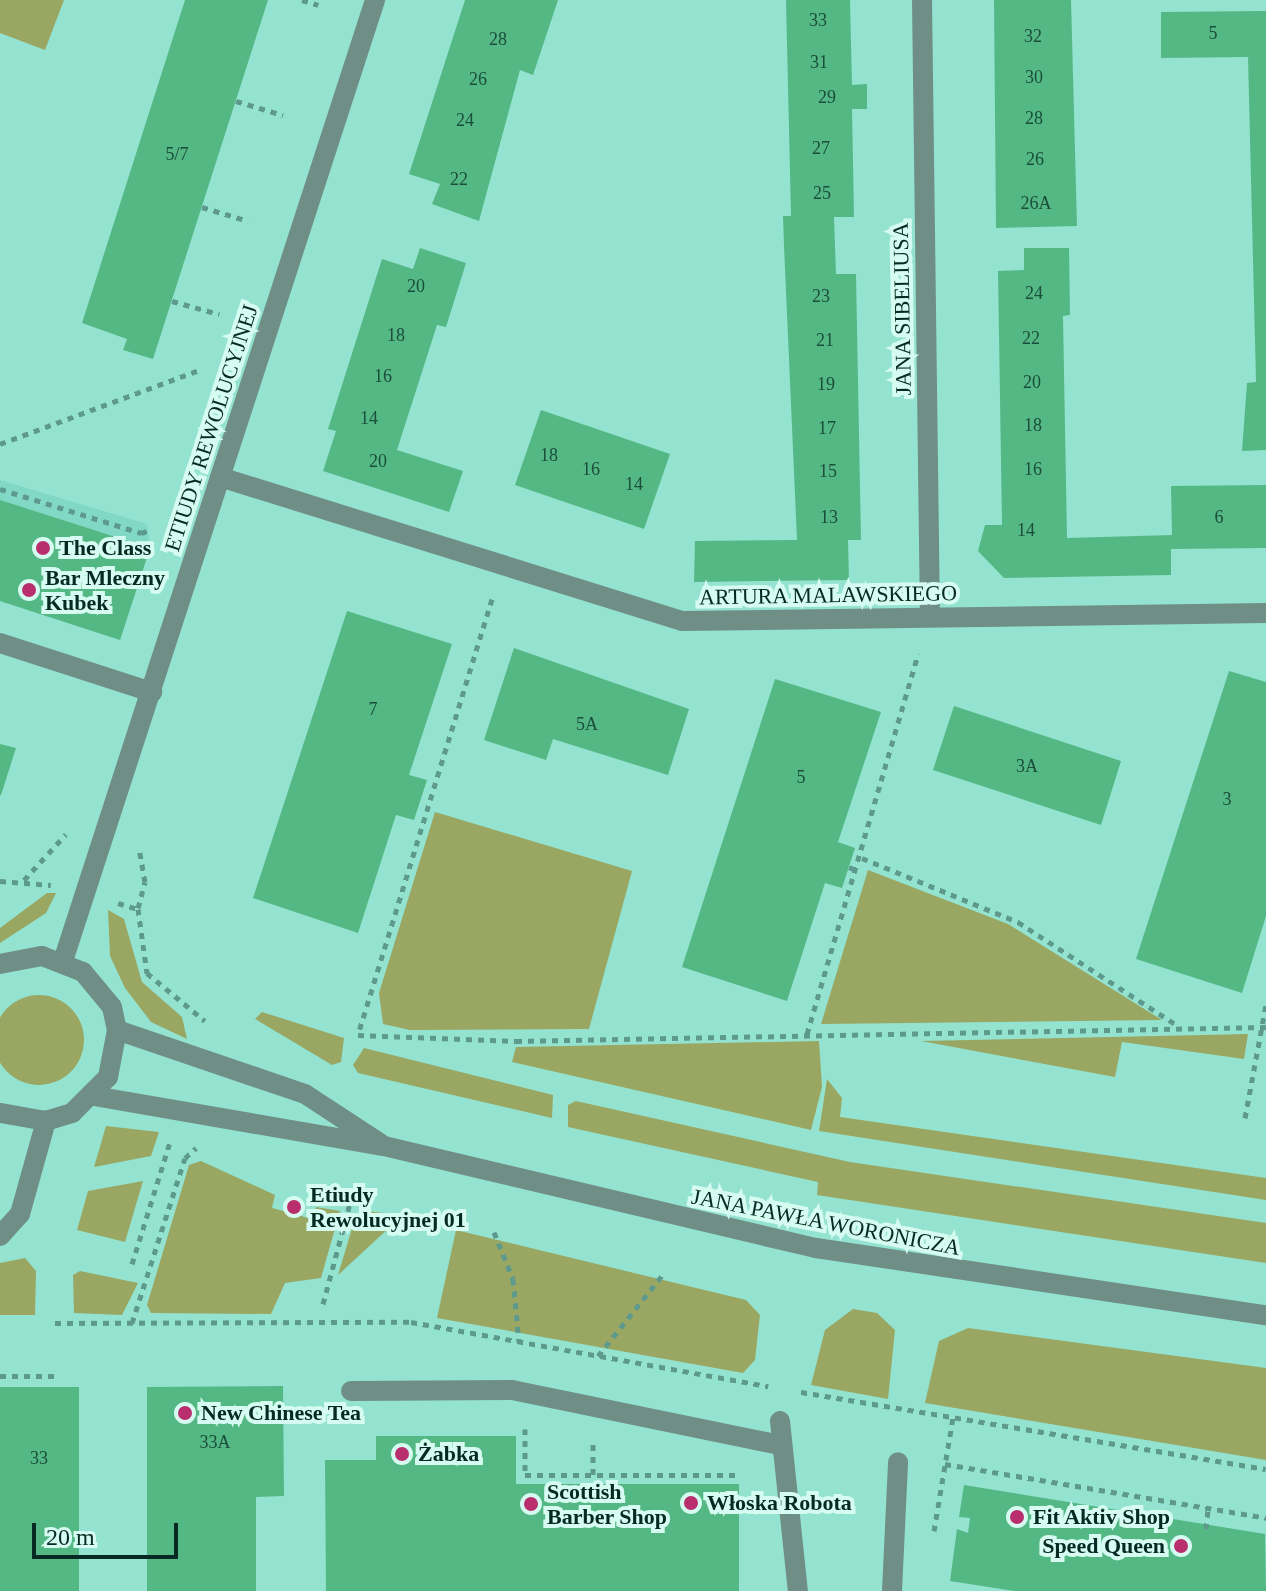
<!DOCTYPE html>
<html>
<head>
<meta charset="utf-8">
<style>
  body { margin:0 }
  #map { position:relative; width:1266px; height:1591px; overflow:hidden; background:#94e3d1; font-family:"Times New Roman",serif }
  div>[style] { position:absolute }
  .built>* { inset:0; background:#80d8c5 }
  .green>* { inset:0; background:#99a762 }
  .round { border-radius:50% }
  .building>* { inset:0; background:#54b884 }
  .path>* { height:5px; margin-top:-2.5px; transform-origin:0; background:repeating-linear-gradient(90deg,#5d9a8d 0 6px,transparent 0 12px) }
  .minor>* { height:20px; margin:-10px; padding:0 10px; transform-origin:10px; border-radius:10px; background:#6f8e86 }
  .dots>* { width:22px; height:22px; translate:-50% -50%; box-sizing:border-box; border:4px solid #d6fbf1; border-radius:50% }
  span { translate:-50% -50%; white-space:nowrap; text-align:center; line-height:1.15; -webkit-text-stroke:8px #d6fbf1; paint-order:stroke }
  .number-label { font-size:18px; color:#1a4d3b }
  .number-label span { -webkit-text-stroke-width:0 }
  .street-label { font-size:22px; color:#072923 }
  .poi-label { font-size:22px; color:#072923; font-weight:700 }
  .left { translate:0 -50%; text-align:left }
  .right { translate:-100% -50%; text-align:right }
  .scale { position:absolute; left:32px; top:1523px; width:146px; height:36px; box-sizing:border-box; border:4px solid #072923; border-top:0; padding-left:10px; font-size:24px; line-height:28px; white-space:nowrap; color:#072923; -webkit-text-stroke:6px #d6fbf1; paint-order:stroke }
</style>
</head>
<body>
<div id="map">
  <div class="built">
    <i style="clip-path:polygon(0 480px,147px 524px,150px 548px,120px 640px,0 601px)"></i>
  </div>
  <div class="green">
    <i style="clip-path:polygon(0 0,64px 0,45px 50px,0 33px)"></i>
    <i style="clip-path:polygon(435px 812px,632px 871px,589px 1029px,410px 1030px,383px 1024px,379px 993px)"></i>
    <i style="clip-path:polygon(868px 870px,1008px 924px,1162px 1020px,821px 1024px)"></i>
    <i style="clip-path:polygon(47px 893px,56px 893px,46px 913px,0 943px,0 928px)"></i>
    <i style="clip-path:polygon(108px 910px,124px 919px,142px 982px,182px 1017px,187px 1039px,151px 1022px,125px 988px,110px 956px)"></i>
    <i class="round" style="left:-6px;top:995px;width:90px;height:90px"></i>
    <i style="clip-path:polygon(262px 1012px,344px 1038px,341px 1062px,332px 1065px,255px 1019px)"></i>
    <i style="clip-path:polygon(1248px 1034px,1244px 1059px,1122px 1042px,1115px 1077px,921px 1041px)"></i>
    <i style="clip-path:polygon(819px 1041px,822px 1087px,811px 1130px,512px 1062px,516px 1047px)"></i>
    <i style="clip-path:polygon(364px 1048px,553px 1095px,552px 1118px,358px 1073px,353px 1065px)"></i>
    <i style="clip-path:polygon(827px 1079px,842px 1098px,840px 1117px,1266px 1178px,1266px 1200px,819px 1131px)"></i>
    <i style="clip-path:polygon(576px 1101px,850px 1162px,1266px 1223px,1266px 1263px,817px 1195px,818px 1182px,568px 1127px,568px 1105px)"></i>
    <i style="clip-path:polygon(106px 1126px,159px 1132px,151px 1156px,94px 1167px)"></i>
    <i style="clip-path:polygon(201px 1161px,275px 1195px,272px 1208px,312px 1219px,316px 1207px,340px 1211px,321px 1278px,285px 1283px,271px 1314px,151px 1313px,147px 1305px,189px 1165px)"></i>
    <i style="clip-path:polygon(143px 1181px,125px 1242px,77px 1230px,88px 1191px)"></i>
    <i style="clip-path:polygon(365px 1211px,403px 1215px,338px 1275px,356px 1215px)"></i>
    <i style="clip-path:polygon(456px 1230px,746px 1300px,760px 1315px,755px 1360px,743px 1373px,437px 1318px)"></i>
    <i style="clip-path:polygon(25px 1258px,36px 1271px,35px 1315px,0 1315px,0 1263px)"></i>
    <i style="clip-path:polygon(80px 1271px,138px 1283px,122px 1315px,74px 1313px,73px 1275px)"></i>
    <i style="clip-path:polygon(853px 1309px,877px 1313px,895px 1330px,888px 1399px,811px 1385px,825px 1330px)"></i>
    <i style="clip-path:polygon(968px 1328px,1266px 1368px,1266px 1460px,925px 1403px,939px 1341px)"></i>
  </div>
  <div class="building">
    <i style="clip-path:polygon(185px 0,268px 0,153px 359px,123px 350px,127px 339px,82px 323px)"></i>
    <i style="clip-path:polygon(465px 0,558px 0,533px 75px,520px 70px,479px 221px,432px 204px,440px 184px,409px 174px)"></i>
    <i style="clip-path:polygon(786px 0,850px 0,852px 85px,867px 84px,867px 109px,852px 109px,854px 217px,834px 217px,836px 274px,856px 274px,861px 540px,848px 540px,849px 580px,694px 582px,695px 541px,797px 540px,784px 246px,783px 216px,791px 216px)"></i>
    <i style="clip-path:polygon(994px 0,1071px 0,1077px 226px,996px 228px)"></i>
    <i style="clip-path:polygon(1266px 11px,1266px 450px,1242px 451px,1247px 383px,1256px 382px,1248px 57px,1161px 58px,1161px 12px)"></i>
    <i style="clip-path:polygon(420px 248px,466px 263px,446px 327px,437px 325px,397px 450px,463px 471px,449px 512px,323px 471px,336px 431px,328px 429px,382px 259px,413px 269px)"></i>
    <i style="clip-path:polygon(1024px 248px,1069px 248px,1070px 315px,1063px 316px,1067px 538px,1172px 535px,1171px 486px,1266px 485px,1266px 548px,1171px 549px,1171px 575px,1004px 578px,978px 551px,985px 525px,1002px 525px,998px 271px,1024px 270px)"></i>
    <i style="clip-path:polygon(541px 410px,670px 454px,644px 529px,515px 485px)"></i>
    <i style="clip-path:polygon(0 500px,150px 548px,120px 640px,0 601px)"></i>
    <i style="clip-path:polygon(347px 611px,452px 644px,409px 775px,427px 780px,414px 820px,396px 815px,358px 933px,253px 898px)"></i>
    <i style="clip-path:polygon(514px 648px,689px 709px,668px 775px,553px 739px,546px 760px,484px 740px)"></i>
    <i style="clip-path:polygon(1229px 671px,1266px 682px,1266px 916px,1242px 993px,1136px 959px)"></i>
    <i style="clip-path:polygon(775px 679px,881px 712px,838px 842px,855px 848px,842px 888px,825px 883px,787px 1001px,682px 967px)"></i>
    <i style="clip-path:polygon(954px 706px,1121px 761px,1101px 825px,933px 770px)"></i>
    <i style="clip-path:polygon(0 744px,16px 748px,1px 795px,0 795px)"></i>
    <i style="clip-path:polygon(283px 1386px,284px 1496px,256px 1497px,256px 1591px,147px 1591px,147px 1387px)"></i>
    <i style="clip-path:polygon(0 1387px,79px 1387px,79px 1591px,0 1591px)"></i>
    <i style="clip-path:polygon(376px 1436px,516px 1436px,516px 1484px,739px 1484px,739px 1591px,326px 1591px,325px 1460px,376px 1460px)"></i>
    <i style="clip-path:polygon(964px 1485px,1265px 1534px,1266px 1591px,1014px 1591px,950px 1581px,957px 1529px,968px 1533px,970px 1518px,959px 1517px)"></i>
  </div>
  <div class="path">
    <i style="left:302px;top:0;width:17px;rotate:17deg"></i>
    <i style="left:236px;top:101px;width:49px;rotate:16.6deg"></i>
    <i style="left:202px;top:207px;width:48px;rotate:16.9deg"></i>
    <i style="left:172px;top:301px;width:49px;rotate:15.5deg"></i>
    <i style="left:0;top:444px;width:215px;rotate:-20.4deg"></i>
    <i style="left:0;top:489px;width:148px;rotate:17.3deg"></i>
    <i style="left:141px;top:533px;width:9px;rotate:-18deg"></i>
    <i style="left:492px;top:599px;width:456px;rotate:107.1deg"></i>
    <i style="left:358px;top:1035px;width:158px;rotate:2.2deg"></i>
    <i style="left:516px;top:1041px;width:750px;rotate:-1.07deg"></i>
    <i style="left:862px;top:858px;width:169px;rotate:22.3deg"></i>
    <i style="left:1018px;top:922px;width:191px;rotate:33deg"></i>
    <i style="left:849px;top:867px;width:10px;rotate:24deg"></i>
    <i style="left:24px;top:880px;width:62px;rotate:-47.6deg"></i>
    <i style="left:0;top:881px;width:51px;rotate:4.5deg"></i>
    <i style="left:118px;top:903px;width:21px;rotate:17deg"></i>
    <i style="left:138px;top:909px;width:65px;rotate:82deg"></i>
    <i style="left:147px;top:973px;width:75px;rotate:39.6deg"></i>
    <i style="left:138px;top:908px;width:27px;rotate:-75deg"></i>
    <i style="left:145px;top:882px;width:35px;rotate:-100deg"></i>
    <i style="left:807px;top:1034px;width:396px;rotate:-73.7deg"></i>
    <i style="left:1245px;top:1118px;width:115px;rotate:-79.5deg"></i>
    <i style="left:494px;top:1232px;width:51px;rotate:68deg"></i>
    <i style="left:513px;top:1279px;width:63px;rotate:84.6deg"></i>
    <i style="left:132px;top:1264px;width:128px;rotate:-72.7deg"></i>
    <i style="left:323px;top:1304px;width:112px;rotate:-75deg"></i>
    <i style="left:55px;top:1323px;width:356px;rotate:-0.2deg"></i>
    <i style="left:411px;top:1322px;width:363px;rotate:10.2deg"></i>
    <i style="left:132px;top:1323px;width:173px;rotate:-72.2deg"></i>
    <i style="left:185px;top:1158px;width:15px;rotate:-42deg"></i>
    <i style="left:598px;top:1356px;width:106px;rotate:-51.5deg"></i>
    <i style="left:0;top:1376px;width:56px"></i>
    <i style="left:801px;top:1392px;width:471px;rotate:9.4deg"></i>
    <i style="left:525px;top:1429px;width:46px;rotate:90deg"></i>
    <i style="left:525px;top:1475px;width:212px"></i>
    <i style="left:945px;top:1464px;width:326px;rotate:9.5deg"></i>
    <i style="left:593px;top:1475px;width:35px;rotate:-90deg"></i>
    <i style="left:1206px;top:1529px;width:20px;rotate:-84deg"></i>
    <i style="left:934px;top:1531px;width:115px;rotate:-80.5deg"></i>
  </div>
  <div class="minor">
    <i style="left:922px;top:0;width:617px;rotate:89.26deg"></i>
    <i style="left:220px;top:477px;width:484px;rotate:17.3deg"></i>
    <i style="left:682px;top:621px;width:584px;rotate:-0.78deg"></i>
    <i style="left:0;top:643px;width:160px;rotate:17.9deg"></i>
    <i style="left:63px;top:961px;width:1010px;rotate:-72.01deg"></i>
    <i style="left:0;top:964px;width:43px;rotate:-10.8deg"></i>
    <i style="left:42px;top:956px;width:44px;rotate:21.3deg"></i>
    <i style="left:83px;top:972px;width:45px;rotate:50.4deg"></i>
    <i style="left:112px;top:1007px;width:24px;rotate:78deg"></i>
    <i style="left:117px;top:1030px;width:48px;rotate:100.8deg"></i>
    <i style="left:108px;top:1077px;width:51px;rotate:135deg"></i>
    <i style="left:72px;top:1113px;width:27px;rotate:163deg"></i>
    <i style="left:46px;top:1121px;width:47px;rotate:-170.1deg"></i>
    <i style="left:117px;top:1030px;width:199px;rotate:18.8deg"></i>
    <i style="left:305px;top:1094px;width:90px;rotate:33.2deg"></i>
    <i style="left:94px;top:1096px;width:294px;rotate:9.8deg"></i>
    <i style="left:384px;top:1146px;width:444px;rotate:13.3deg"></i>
    <i style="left:816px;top:1248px;width:455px;rotate:8.5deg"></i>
    <i style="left:0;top:1236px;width:30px;rotate:-48deg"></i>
    <i style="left:20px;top:1214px;width:97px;rotate:-74.4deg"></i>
    <i style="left:351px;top:1391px;width:161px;rotate:-0.4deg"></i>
    <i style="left:512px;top:1390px;width:274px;rotate:11.6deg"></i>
    <i style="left:780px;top:1421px;width:171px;rotate:84deg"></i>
    <i style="left:892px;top:1591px;width:129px;rotate:-87.3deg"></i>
  </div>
  <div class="dots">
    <i style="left:43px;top:548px;background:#b92f6d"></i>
    <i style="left:29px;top:590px;background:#b92f6d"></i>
    <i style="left:294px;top:1207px;background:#b92f6d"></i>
    <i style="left:185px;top:1413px;background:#b92f6d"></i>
    <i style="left:402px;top:1454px;background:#b92f6d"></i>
    <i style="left:691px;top:1503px;background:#b92f6d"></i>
    <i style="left:531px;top:1504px;background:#b92f6d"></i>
    <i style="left:1017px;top:1517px;background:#b92f6d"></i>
    <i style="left:1181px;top:1546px;background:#b92f6d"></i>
  </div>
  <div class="number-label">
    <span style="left:818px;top:20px">33</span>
    <span style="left:1213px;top:33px">5</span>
    <span style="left:1033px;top:36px">32</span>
    <span style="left:498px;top:39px">28</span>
    <span style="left:819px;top:62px">31</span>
    <span style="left:1034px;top:77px">30</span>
    <span style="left:478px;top:79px">26</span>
    <span style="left:827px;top:97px">29</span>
    <span style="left:1034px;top:118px">28</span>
    <span style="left:465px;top:120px">24</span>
    <span style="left:821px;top:148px">27</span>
    <span style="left:177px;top:154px">5/7</span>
    <span style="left:1035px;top:159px">26</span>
    <span style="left:459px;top:179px">22</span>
    <span style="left:822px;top:193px">25</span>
    <span style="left:1036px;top:203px">26A</span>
    <span style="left:416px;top:286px">20</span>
    <span style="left:1034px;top:293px">24</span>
    <span style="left:821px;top:296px">23</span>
    <span style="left:396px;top:335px">18</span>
    <span style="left:1031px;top:338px">22</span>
    <span style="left:825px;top:340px">21</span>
    <span style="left:383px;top:376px">16</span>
    <span style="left:1032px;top:382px">20</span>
    <span style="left:826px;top:384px">19</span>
    <span style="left:369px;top:418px">14</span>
    <span style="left:1033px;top:425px">18</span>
    <span style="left:827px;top:428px">17</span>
    <span style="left:549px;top:455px">18</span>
    <span style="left:378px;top:461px">20</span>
    <span style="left:591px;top:469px">16</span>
    <span style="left:1033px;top:469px">16</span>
    <span style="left:828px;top:471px">15</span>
    <span style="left:634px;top:484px">14</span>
    <span style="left:829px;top:517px">13</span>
    <span style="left:1219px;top:517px">6</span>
    <span style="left:1026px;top:530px">14</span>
    <span style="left:373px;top:709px">7</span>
    <span style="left:587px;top:724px">5A</span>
    <span style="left:1027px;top:766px">3A</span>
    <span style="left:801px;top:777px">5</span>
    <span style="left:1227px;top:799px">3</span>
    <span style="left:215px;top:1442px">33A</span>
    <span style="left:39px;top:1458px">33</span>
  </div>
  <div class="street-label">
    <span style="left:902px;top:309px;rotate:-91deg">JANA SIBELIUSA</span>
    <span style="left:211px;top:428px;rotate:-72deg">ETIUDY REWOLUCYJNEJ</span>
    <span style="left:828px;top:595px;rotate:-1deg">ARTURA MALAWSKIEGO</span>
    <span style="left:826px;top:1222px;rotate:11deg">JANA PAWŁA WORONICZA</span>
  </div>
  <div class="poi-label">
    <span class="left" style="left:59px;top:548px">The Class</span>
    <span class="left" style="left:45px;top:590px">Bar Mleczny<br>Kubek</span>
    <span class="left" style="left:310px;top:1207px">Etiudy<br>Rewolucyjnej 01</span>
    <span class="left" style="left:201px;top:1413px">New Chinese Tea</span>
    <span class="left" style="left:418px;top:1454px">Żabka</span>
    <span class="left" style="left:547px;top:1504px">Scottish<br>Barber Shop</span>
    <span class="left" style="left:707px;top:1503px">Włoska Robota</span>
    <span class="left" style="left:1033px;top:1517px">Fit Aktiv Shop</span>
    <span class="right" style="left:1165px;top:1546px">Speed Queen</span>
  </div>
  <div class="scale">20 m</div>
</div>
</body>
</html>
